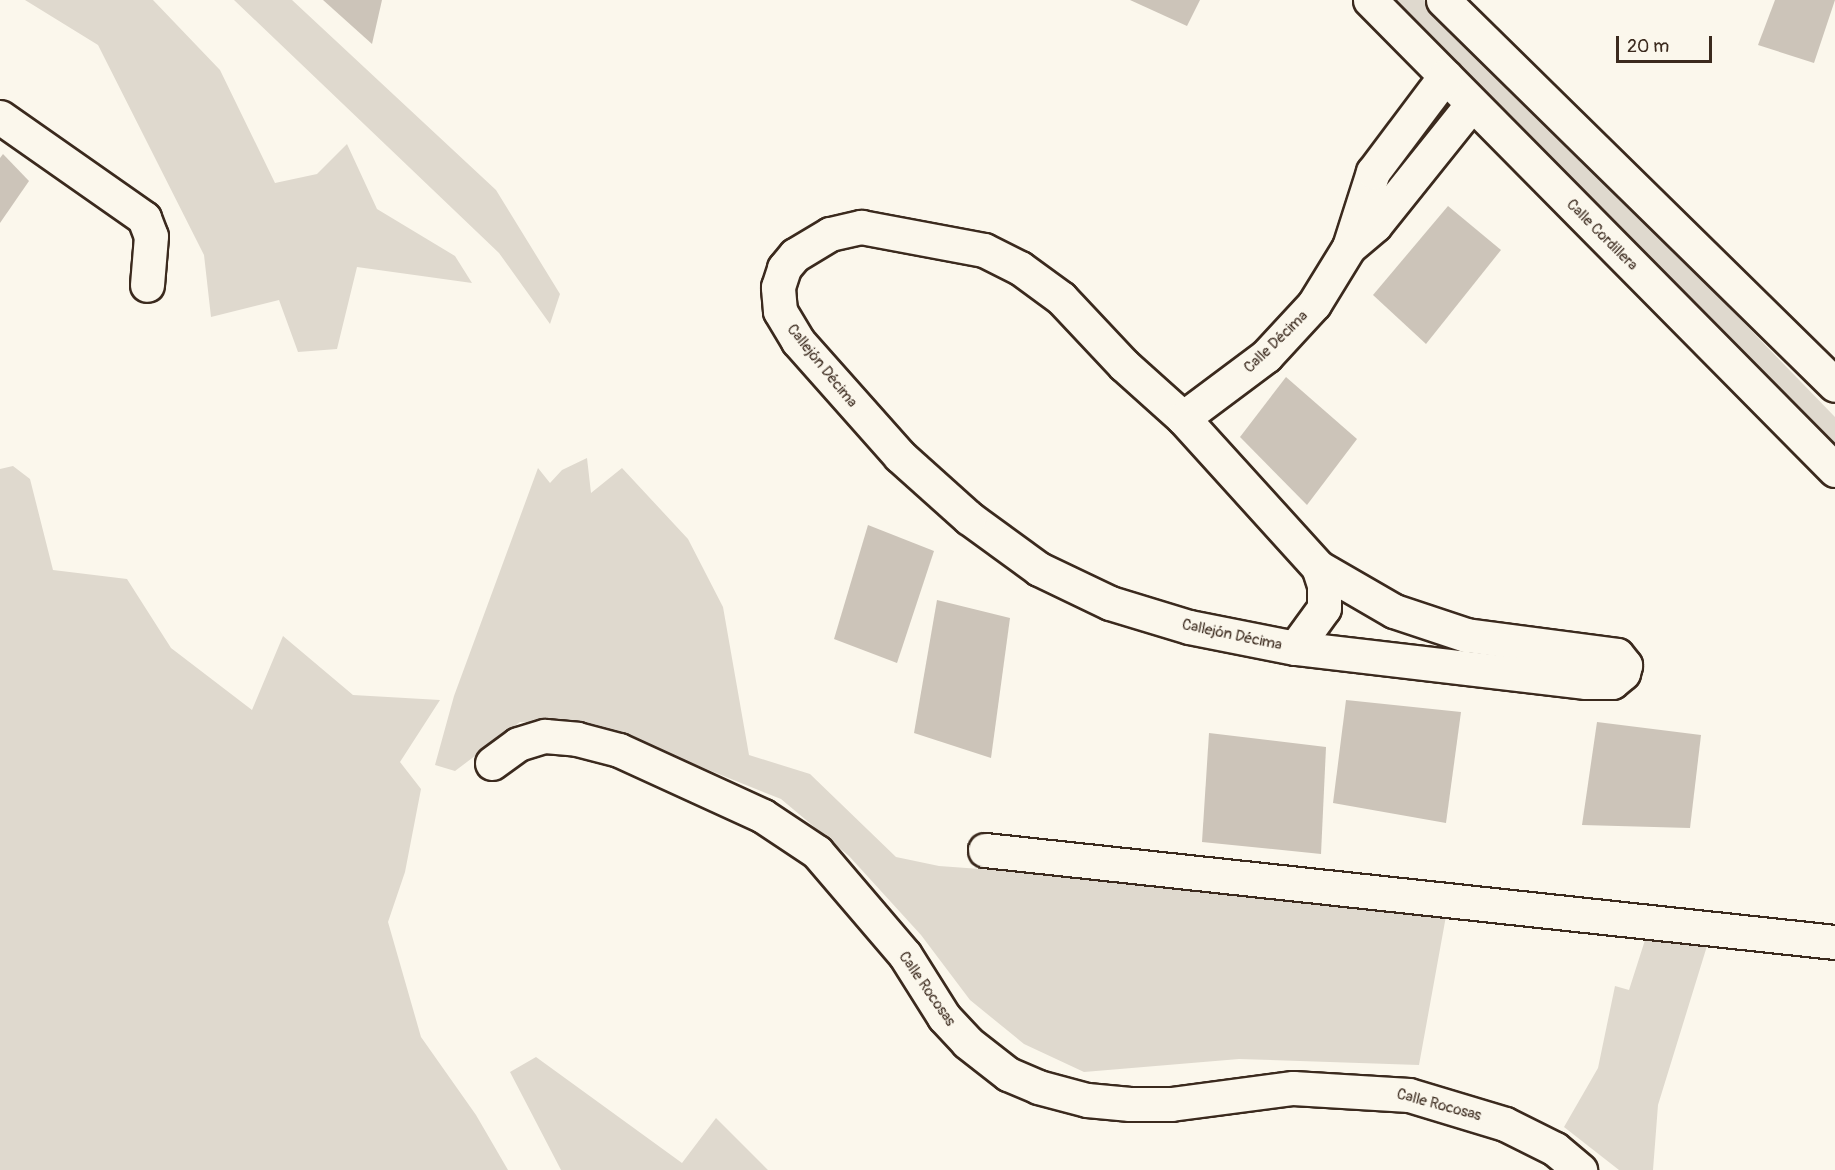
<!DOCTYPE html>
<html>
<head>
<meta charset="utf-8">
<style>
  body { margin:0 }
  #map { position:relative; width:1835px; height:1170px; overflow:hidden; background:#fbf7ec; font-family:Pangolin,sans-serif }
  div>[style] { position:absolute }
  .green>* { inset:0; background:#dfd9ce }
  .building>* { inset:0; background:#ccc4b9 }
  .roads { filter:drop-shadow(2px 0 #3b2a1e) drop-shadow(-2px 0 #3b2a1e) drop-shadow(0 2px #3b2a1e) drop-shadow(0 -2px #3b2a1e) }
  .street>* { height:33px; margin:-16.5px; padding:0 16.5px; transform-origin:16.5px; border-radius:16.5px; background:#fbf7ec }
  span { translate:-50% -50%; white-space:nowrap; text-align:center; line-height:1.15; -webkit-text-stroke:5px #fbf7ec; paint-order:stroke }
  .street-label { font-size:15px; color:#3b2a1e }
  .scale { position:absolute; left:1616px; top:36px; width:96px; height:27px; box-sizing:border-box; border:3px solid #3b2a1e; border-top:0; padding-left:8px; font-size:18px; line-height:21px; white-space:nowrap; color:#3b2a1e; -webkit-text-stroke:4px #fbf7ec; paint-order:stroke }
</style>
</head>
<body>
<div id="map">
  <div class="green">
    <i style="clip-path:polygon(25px 0,153px 0,220px 70px,275px 183px,317px 174px,347px 144px,377px 209px,455px 256px,472px 283px,357px 267px,337px 349px,298px 352px,279px 300px,211px 317px,204px 255px,98px 45px)"></i>
    <i style="clip-path:polygon(234px 0,292px 0,496px 190px,560px 294px,550px 324px,499px 253px)"></i>
    <i style="clip-path:polygon(1395px 0,1424px 0,1647px 223px,1835px 417px,1835px 445px)"></i>
    <i style="clip-path:polygon(587px 458px,591px 493px,622px 468px,688px 539px,723px 607px,749px 755px,810px 774px,896px 857px,939px 866px,1135px 880px,1446px 916px,1419px 1065px,1239px 1059px,1084px 1072px,1024px 1044px,970px 1000px,921px 935px,849px 856px,781px 799px,594px 724px,520px 722px,455px 771px,435px 765px,454px 696px,538px 468px,550px 483px,562px 470px)"></i>
    <i style="clip-path:polygon(13px 466px,30px 479px,53px 570px,127px 579px,171px 648px,252px 710px,283px 636px,353px 695px,440px 700px,400px 762px,421px 789px,405px 872px,388px 922px,421px 1037px,476px 1115px,508px 1170px,0 1170px,0 469px)"></i>
    <i style="clip-path:polygon(1646px 937px,1707px 946px,1658px 1105px,1653px 1170px,1619px 1170px,1564px 1127px,1598px 1068px,1615px 986px,1629px 990px)"></i>
    <i style="clip-path:polygon(536px 1057px,682px 1163px,716px 1118px,768px 1170px,561px 1170px,510px 1072px)"></i>
  </div>
  <div class="building">
    <i style="clip-path:polygon(323px 0,382px 0,372px 44px)"></i>
    <i style="clip-path:polygon(1130px 0,1200px 0,1187px 26px)"></i>
    <i style="clip-path:polygon(1775px 0,1835px 0,1814px 63px,1758px 45px)"></i>
    <i style="clip-path:polygon(3px 154px,29px 181px,0 223px,0 158px)"></i>
    <i style="clip-path:polygon(1448px 206px,1501px 250px,1426px 344px,1373px 295px)"></i>
    <i style="clip-path:polygon(1286px 377px,1357px 439px,1307px 505px,1240px 437px)"></i>
    <i style="clip-path:polygon(868px 525px,934px 551px,897px 663px,834px 639px)"></i>
    <i style="clip-path:polygon(937px 600px,1010px 618px,991px 758px,914px 733px)"></i>
    <i style="clip-path:polygon(1346px 700px,1461px 712px,1446px 823px,1333px 803px)"></i>
    <i style="clip-path:polygon(1597px 722px,1701px 735px,1690px 828px,1582px 825px)"></i>
    <i style="clip-path:polygon(1209px 733px,1326px 747px,1321px 854px,1202px 842px)"></i>
  </div>
  <div class="roads">
    <div class="street">
      <i style="left:1370px;top:0;width:661px;rotate:45.31deg"></i>
      <i style="left:1443px;top:0;width:549px;rotate:44.48deg"></i>
      <i style="left:0;top:117px;width:176px;rotate:35deg"></i>
      <i style="left:144px;top:218px;width:19px;rotate:69deg"></i>
      <i style="left:151px;top:236px;width:49px;rotate:94.7deg"></i>
      <i style="left:861px;top:227px;width:125px;rotate:10.6deg"></i>
      <i style="left:984px;top:250px;width:40px;rotate:26.6deg"></i>
      <i style="left:1020px;top:268px;width:51px;rotate:36.2deg"></i>
      <i style="left:1061px;top:298px;width:92px;rotate:46.8deg"></i>
      <i style="left:1124px;top:365px;width:79px;rotate:41.9deg"></i>
      <i style="left:1183px;top:418px;width:201px;rotate:47.8deg"></i>
      <i style="left:1318px;top:567px;width:88px;rotate:30.1deg"></i>
      <i style="left:1394px;top:611px;width:76px;rotate:18.4deg"></i>
      <i style="left:1466px;top:635px;width:152px;rotate:7.5deg"></i>
      <i style="left:1617px;top:655px;width:13px;rotate:51deg"></i>
      <i style="left:1625px;top:665px;width:8px;rotate:104deg"></i>
      <i style="left:1623px;top:673px;width:14px;rotate:141deg"></i>
      <i style="left:1612px;top:682px;width:26px;rotate:180deg"></i>
      <i style="left:1586px;top:682px;width:293px;rotate:-173.3deg"></i>
      <i style="left:1295px;top:648px;width:108px;rotate:-168.8deg"></i>
      <i style="left:1189px;top:627px;width:83px;rotate:-163.1deg"></i>
      <i style="left:1110px;top:603px;width:79px;rotate:-154.4deg"></i>
      <i style="left:1039px;top:569px;width:87px;rotate:-143.9deg"></i>
      <i style="left:969px;top:518px;width:93px;rotate:-138.1deg"></i>
      <i style="left:900px;top:456px;width:154px;rotate:-131.6deg"></i>
      <i style="left:798px;top:341px;width:35px;rotate:-121deg"></i>
      <i style="left:780px;top:311px;width:24px;rotate:-95deg"></i>
      <i style="left:778px;top:287px;width:20px;rotate:-72deg"></i>
      <i style="left:784px;top:268px;width:17px;rotate:-50deg"></i>
      <i style="left:795px;top:255px;width:41px;rotate:-31deg"></i>
      <i style="left:830px;top:234px;width:32px;rotate:-13deg"></i>
      <i style="left:1349px;top:247px;width:34px;rotate:-40deg"></i>
      <i style="left:1375px;top:225px;width:155px;rotate:-51.3deg"></i>
      <i style="left:1183px;top:418px;width:104px;rotate:-36.8deg"></i>
      <i style="left:1266px;top:356px;width:71px;rotate:-47.3deg"></i>
      <i style="left:1314px;top:304px;width:67px;rotate:-58.4deg"></i>
      <i style="left:1349px;top:247px;width:79px;rotate:-72.3deg"></i>
      <i style="left:1373px;top:172px;width:120px;rotate:-53.1deg"></i>
      <i style="left:1295px;top:648px;width:49px;rotate:-54.1deg"></i>
      <i style="left:1324px;top:608px;width:23px;rotate:-90deg"></i>
      <i style="left:1324px;top:585px;width:19px;rotate:-108deg"></i>
      <i style="left:492px;top:763px;width:32px;rotate:-36deg"></i>
      <i style="left:518px;top:744px;width:28px;rotate:-17deg"></i>
      <i style="left:545px;top:736px;width:32px;rotate:5deg"></i>
      <i style="left:577px;top:739px;width:43px;rotate:14.7deg"></i>
      <i style="left:619px;top:750px;width:158px;rotate:24.6deg"></i>
      <i style="left:763px;top:816px;width:65px;rotate:33.7deg"></i>
      <i style="left:817px;top:852px;width:135px;rotate:49.5deg"></i>
      <i style="left:905px;top:955px;width:73px;rotate:57.8deg"></i>
      <i style="left:944px;top:1017px;width:34px;rotate:47deg"></i>
      <i style="left:967px;top:1042px;width:52px;rotate:38deg"></i>
      <i style="left:1008px;top:1074px;width:33px;rotate:23deg"></i>
      <i style="left:1038px;top:1087px;width:51px;rotate:14.9deg"></i>
      <i style="left:1087px;top:1100px;width:43px;rotate:5.3deg"></i>
      <i style="left:1130px;top:1104px;width:41px"></i>
      <i style="left:1171px;top:1104px;width:123px;rotate:-7.5deg"></i>
      <i style="left:1293px;top:1088px;width:116px;rotate:3.5deg"></i>
      <i style="left:1409px;top:1095px;width:100px;rotate:16.8deg"></i>
      <i style="left:1505px;top:1124px;width:56px;rotate:26.6deg"></i>
      <i style="left:1555px;top:1149px;width:33px;rotate:40deg"></i>
      <i style="left:985px;top:850px;width:855px;rotate:6.18deg"></i>
    </div>
  </div>
  <div class="street-label">
    <span style="left:1602px;top:235px;rotate:45deg">Calle Cordillera</span>
    <span style="left:1276px;top:342px;rotate:-44deg">Calle Décima</span>
    <span style="left:822px;top:366px;rotate:51deg">Callejón Décima</span>
    <span style="left:1232px;top:635px;rotate:12deg">Callejón Décima</span>
    <span style="left:927px;top:989px;rotate:55deg">Calle Rocosas</span>
    <span style="left:1439px;top:1105px;rotate:15deg">Calle Rocosas</span>
  </div>
  <div class="scale">20 m</div>
</div>
</body>
</html>
